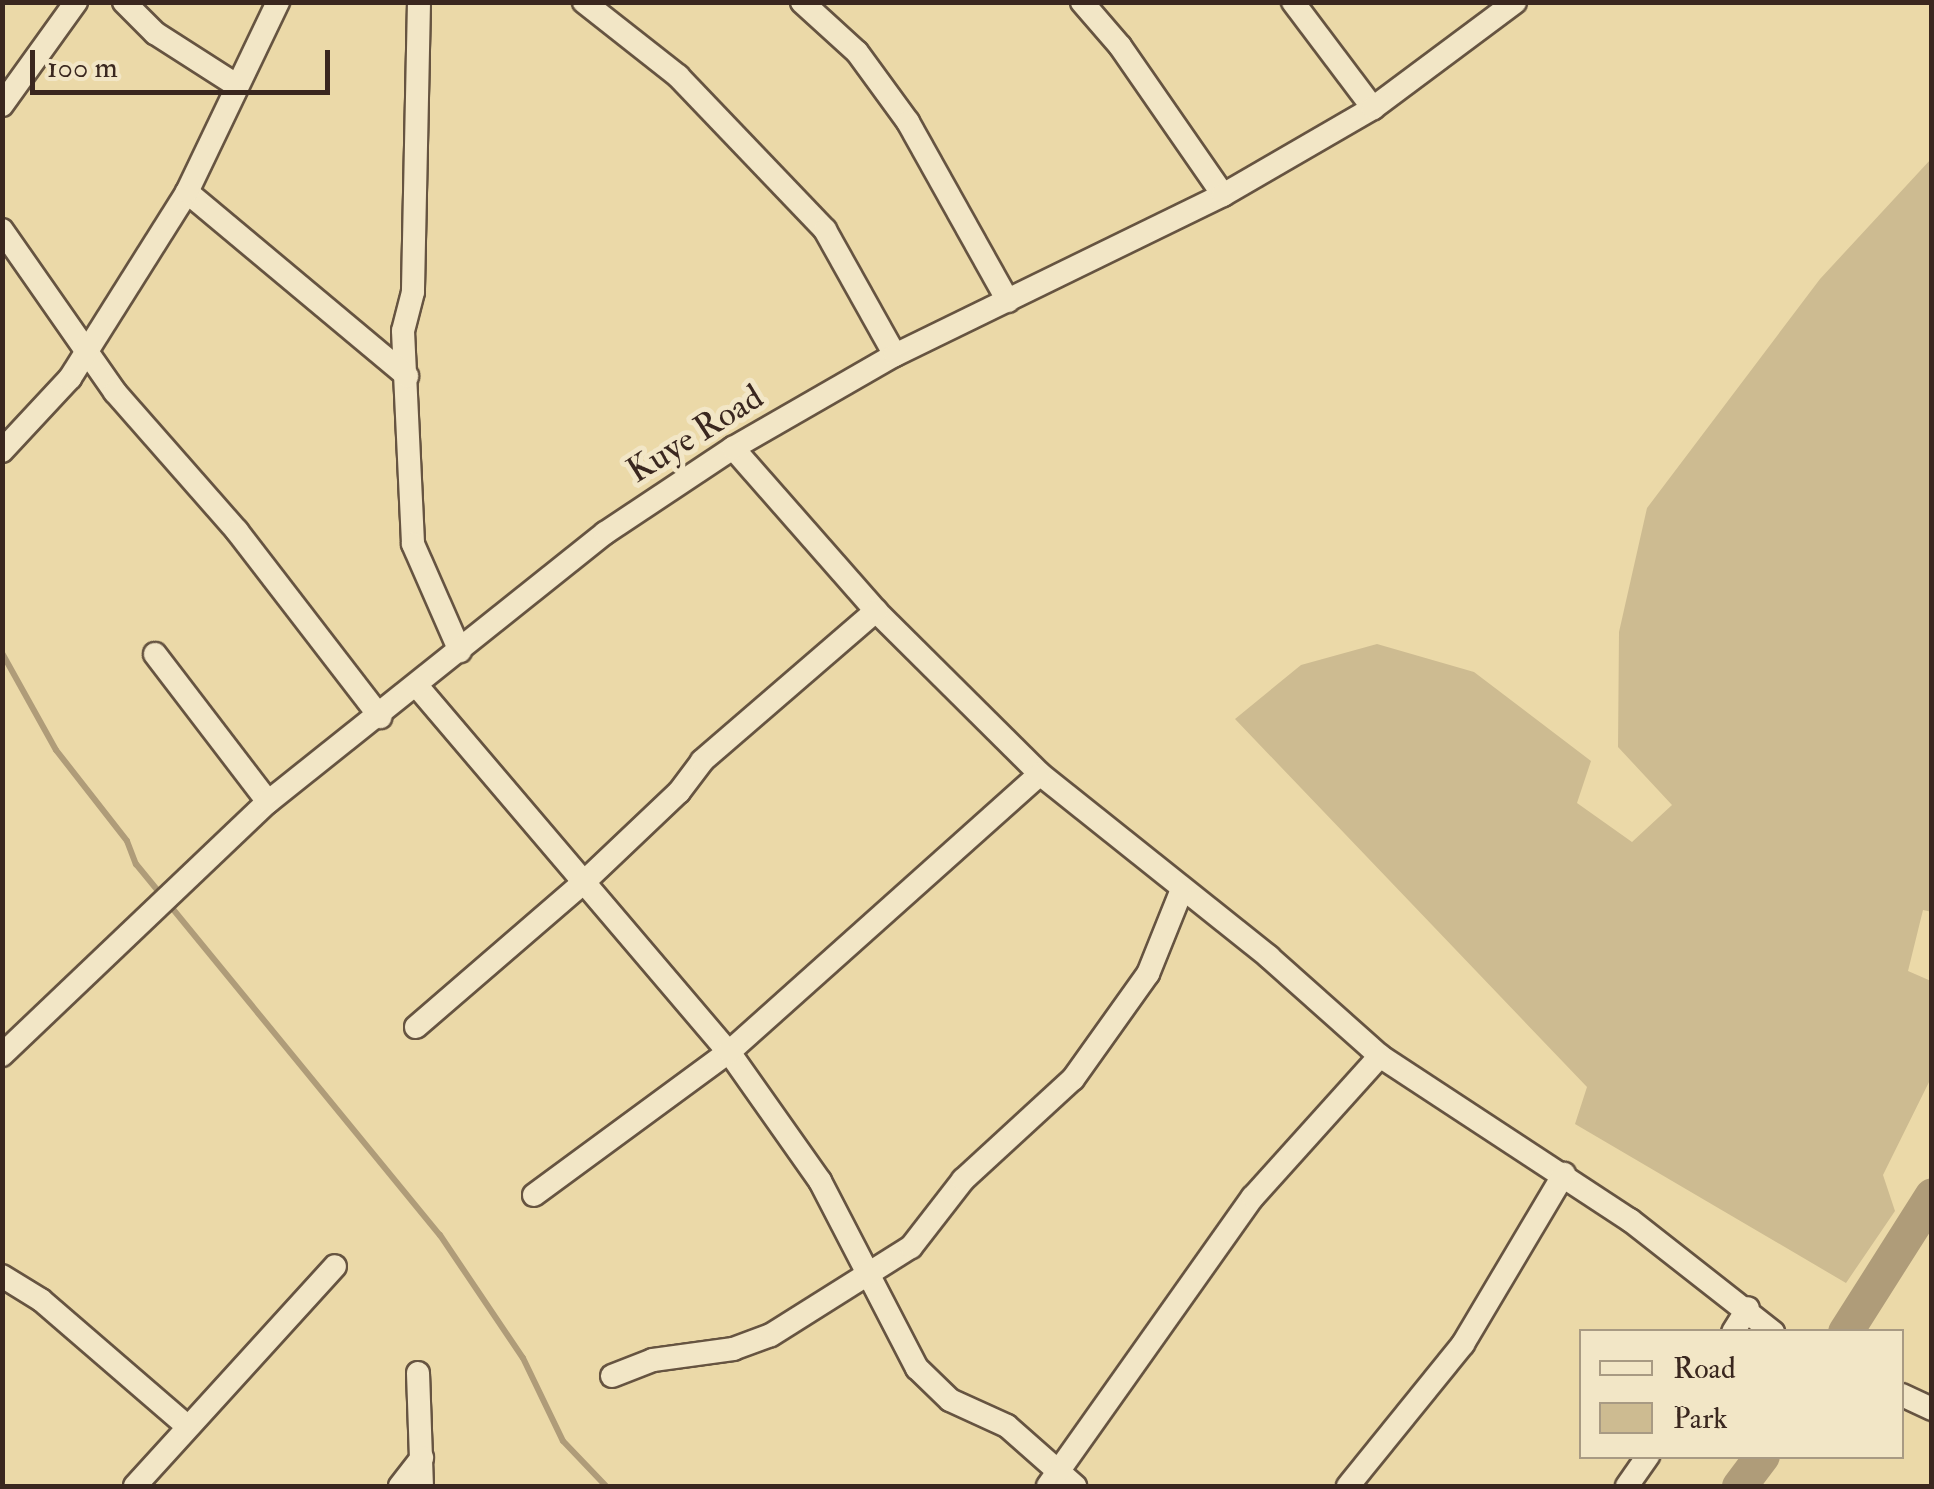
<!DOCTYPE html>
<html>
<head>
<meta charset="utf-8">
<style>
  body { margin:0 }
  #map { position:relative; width:1934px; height:1489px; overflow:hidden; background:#ebd9a8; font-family:"IM FELL Double Pica",serif }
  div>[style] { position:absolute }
  .green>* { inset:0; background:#cdbb91 }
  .stream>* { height:6px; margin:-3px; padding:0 3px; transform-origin:3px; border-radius:3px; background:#af9c79 }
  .river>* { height:35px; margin:-17.5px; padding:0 17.5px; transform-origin:17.5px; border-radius:17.5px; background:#af9c79 }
  .roads { filter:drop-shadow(2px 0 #665441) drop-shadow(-2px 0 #665441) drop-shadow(0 2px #665441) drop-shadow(0 -2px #665441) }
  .minor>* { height:22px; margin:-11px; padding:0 11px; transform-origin:11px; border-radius:11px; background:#f2e6c6 }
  span { translate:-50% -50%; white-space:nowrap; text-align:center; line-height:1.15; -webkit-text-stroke:10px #f2e6c6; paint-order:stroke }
  .street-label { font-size:35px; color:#3a271f }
  .frame { position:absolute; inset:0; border:5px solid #3a271f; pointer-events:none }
  .legend { position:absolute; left:1579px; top:1329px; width:325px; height:130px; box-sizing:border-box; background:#f2e6c6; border:2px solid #a89a83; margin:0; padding:12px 18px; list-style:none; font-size:30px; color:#3a271f }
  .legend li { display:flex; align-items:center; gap:20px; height:50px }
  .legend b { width:50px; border:2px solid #a89a83 }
  .scale { position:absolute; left:30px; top:50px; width:300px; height:45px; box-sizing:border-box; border:5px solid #3a271f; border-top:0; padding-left:12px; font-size:30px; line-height:35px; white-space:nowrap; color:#3a271f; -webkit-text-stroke:8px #f2e6c6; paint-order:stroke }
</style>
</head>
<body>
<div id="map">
  <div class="green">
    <i style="clip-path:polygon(1931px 159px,1932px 912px,1923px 910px,1908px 971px,1931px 981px,1931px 1078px,1883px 1175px,1895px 1211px,1846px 1283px,1575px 1124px,1587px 1087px,1235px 719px,1301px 665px,1377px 644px,1474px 672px,1591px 761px,1577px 803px,1632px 842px,1672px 805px,1618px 747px,1619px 632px,1647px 508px,1820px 279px)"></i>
  </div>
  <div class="stream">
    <i style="left:2px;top:653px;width:111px;rotate:60.9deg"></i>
    <i style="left:56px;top:750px;width:115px;rotate:52deg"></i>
    <i style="left:127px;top:841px;width:25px;rotate:69deg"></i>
    <i style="left:136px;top:864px;width:480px;rotate:50.7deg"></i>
    <i style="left:440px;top:1235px;width:148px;rotate:56deg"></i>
    <i style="left:523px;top:1358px;width:92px;rotate:64.3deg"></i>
    <i style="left:563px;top:1441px;width:62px;rotate:46.3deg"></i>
  </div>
  <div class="river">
    <i style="left:1845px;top:1332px;width:162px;rotate:-57.6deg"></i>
    <i style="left:1739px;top:1486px;width:38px;rotate:-53deg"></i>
  </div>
  <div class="roads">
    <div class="minor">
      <i style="left:124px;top:2px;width:44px;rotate:45deg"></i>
      <i style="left:155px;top:33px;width:96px;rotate:32.7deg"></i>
      <i style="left:419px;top:2px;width:290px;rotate:91.2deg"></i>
      <i style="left:413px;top:292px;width:40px;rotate:104.4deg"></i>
      <i style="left:403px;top:331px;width:213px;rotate:87.3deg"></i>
      <i style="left:413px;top:544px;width:117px;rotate:66.3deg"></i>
      <i style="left:584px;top:2px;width:120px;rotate:38.2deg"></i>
      <i style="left:678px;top:76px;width:213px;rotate:46.3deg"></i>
      <i style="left:825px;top:230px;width:143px;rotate:60.8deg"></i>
      <i style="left:802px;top:2px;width:74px;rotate:42.3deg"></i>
      <i style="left:857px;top:52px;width:87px;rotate:53.9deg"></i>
      <i style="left:908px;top:122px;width:205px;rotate:60.8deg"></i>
      <i style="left:1082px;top:2px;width:58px;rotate:49.2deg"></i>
      <i style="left:1120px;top:46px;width:181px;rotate:55.3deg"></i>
      <i style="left:1293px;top:2px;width:133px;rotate:53deg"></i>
      <i style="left:2px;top:105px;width:127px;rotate:-54.3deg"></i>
      <i style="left:187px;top:192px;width:287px;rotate:39.9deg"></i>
      <i style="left:2px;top:230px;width:198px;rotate:55.1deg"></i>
      <i style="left:115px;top:392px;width:185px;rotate:48.7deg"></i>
      <i style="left:237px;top:531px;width:235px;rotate:52.4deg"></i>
      <i style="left:733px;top:448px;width:217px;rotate:48.7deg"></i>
      <i style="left:876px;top:611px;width:231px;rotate:44.8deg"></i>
      <i style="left:1040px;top:774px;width:293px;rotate:38.6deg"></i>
      <i style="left:1269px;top:957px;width:149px;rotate:41.7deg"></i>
      <i style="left:1380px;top:1056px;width:299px;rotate:33.3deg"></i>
      <i style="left:1630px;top:1220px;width:182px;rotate:38.1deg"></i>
      <i style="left:2px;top:451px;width:100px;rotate:-47deg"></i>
      <i style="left:70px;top:378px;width:220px;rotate:-57.8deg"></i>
      <i style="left:187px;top:192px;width:211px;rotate:-64.4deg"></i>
      <i style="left:155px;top:654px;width:186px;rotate:52.6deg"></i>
      <i style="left:417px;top:686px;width:481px;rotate:49.6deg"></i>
      <i style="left:729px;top:1052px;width:158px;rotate:54.8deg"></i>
      <i style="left:820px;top:1181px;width:211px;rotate:62.6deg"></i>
      <i style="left:917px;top:1368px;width:46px;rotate:44.1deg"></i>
      <i style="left:950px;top:1400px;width:63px;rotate:24.5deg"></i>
      <i style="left:1007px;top:1426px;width:91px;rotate:41.4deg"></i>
      <i style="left:416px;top:1027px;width:221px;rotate:-40.8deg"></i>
      <i style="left:583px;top:883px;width:132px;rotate:-43.5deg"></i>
      <i style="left:679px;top:792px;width:39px;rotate:-53deg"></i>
      <i style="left:702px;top:761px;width:230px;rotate:-40.8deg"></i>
      <i style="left:2px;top:1055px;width:367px;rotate:-43.6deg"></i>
      <i style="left:268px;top:802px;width:431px;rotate:-38.6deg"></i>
      <i style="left:605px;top:533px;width:154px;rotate:-33.6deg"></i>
      <i style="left:733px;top:448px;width:187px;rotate:-29.9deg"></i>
      <i style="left:895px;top:355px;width:365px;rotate:-26deg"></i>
      <i style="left:1223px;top:195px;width:173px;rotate:-30.1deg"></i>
      <i style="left:1373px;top:108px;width:177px;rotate:-36.7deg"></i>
      <i style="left:534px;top:1195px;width:242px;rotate:-36.3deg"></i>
      <i style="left:729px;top:1052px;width:417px;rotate:-41.8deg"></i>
      <i style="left:2px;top:1276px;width:46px;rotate:31.6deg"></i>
      <i style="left:41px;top:1300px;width:194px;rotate:40.8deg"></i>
      <i style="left:1733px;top:1332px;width:28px;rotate:-58deg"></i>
      <i style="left:418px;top:1373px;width:113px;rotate:88deg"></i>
      <i style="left:612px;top:1376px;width:44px;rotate:-21.3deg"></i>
      <i style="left:653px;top:1360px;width:81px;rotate:-7.8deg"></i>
      <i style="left:733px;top:1349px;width:40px;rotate:-20.2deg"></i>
      <i style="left:771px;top:1335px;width:165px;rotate:-32.2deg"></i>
      <i style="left:911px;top:1247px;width:85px;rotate:-52.2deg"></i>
      <i style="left:963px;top:1180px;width:149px;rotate:-42.6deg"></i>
      <i style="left:1073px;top:1079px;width:129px;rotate:-54.5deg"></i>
      <i style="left:1148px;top:974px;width:88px;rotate:-68.1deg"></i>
      <i style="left:1902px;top:1395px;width:33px;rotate:25deg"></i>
      <i style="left:135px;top:1486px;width:297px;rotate:-47.7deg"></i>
      <i style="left:400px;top:1486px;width:36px;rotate:-52deg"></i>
      <i style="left:1048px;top:1486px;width:354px;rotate:-54.7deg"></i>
      <i style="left:1253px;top:1197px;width:190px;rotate:-48deg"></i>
      <i style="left:1348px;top:1486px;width:183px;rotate:-51deg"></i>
      <i style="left:1463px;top:1344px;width:198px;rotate:-59.3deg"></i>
      <i style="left:1627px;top:1486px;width:37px;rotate:-55deg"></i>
    </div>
  </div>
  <div class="street-label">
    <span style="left:695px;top:434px;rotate:-32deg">Kuye Road</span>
  </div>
  <div class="frame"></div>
  <ul class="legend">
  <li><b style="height:12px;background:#f2e6c6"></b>Road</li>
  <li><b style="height:28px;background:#cdbb91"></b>Park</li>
  </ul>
  <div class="scale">100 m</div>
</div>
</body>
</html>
